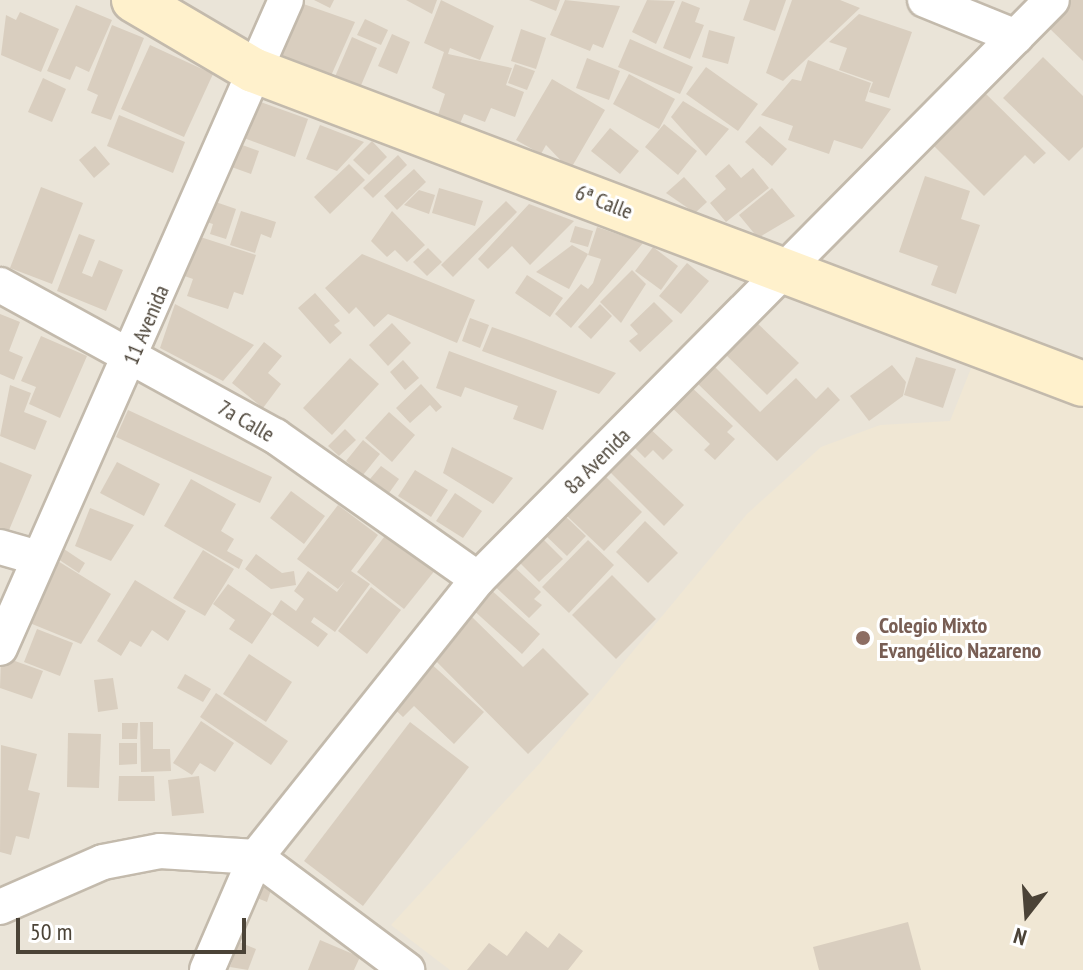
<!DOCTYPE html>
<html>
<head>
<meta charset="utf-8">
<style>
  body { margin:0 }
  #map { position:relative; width:1083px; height:970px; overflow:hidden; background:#f6f2eb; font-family:"PT Sans Narrow",sans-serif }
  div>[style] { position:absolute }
  .residential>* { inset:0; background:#eae4d8 }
  .education>* { inset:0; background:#f0e7d4 }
  .building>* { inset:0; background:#d9cebf }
  .roads { filter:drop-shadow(2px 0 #c3baac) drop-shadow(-2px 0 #c3baac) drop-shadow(0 2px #c3baac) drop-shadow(0 -2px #c3baac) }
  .street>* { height:34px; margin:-17px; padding:0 17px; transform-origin:17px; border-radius:17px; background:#fff }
  .secondary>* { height:44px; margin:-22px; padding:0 22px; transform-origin:22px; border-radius:22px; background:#fff1cc }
  .dots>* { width:22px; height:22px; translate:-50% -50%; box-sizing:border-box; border:4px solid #fff; border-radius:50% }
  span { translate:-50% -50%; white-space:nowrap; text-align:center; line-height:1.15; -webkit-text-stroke:6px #fff; paint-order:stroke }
  .street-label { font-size:22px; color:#4b4337 }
  .education-label { font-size:22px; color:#785e54; font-weight:700 }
  .left { translate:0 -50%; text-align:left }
  .north { position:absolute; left:987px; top:874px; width:80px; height:80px; -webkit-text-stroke:6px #fff; paint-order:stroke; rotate:197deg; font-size:22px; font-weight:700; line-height:32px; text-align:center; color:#4b4337 }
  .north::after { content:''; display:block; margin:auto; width:28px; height:36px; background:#4b4337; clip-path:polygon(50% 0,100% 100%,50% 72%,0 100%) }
  .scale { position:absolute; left:16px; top:918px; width:230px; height:36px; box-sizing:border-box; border:4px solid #4b4337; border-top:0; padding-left:10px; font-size:24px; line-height:28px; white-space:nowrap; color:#4b4337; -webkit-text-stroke:6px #fff; paint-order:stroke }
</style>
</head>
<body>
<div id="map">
  <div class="residential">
    <i style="clip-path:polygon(0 0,1083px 0,1083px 970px,0 970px)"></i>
  </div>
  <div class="education">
    <i style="clip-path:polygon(974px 361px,1083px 403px,1083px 970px,450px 970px,391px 925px,540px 763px,747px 514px,821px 447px,880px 425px,950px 421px)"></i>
  </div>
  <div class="building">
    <i style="clip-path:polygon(292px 0,355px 22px,330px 78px,269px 51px)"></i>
    <i style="clip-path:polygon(314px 0,334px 0,330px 8px)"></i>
    <i style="clip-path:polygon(406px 0,437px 0,432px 14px)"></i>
    <i style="clip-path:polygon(441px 0,494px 26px,480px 60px,450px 48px,448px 54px,512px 68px,506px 85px,524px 92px,515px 117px,491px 108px,485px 122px,464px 114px,459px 126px,437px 118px,445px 94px,432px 88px,444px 52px,424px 43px)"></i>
    <i style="clip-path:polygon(529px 0,560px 0,556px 11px)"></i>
    <i style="clip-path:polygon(565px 0,620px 6px,603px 48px,593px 44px,590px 51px,550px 35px)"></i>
    <i style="clip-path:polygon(647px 0,675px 1px,656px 44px,632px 32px)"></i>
    <i style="clip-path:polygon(750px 0,786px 0,775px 31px,743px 20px)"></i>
    <i style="clip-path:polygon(792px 0,840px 0,860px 8px,783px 81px,766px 73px)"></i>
    <i style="clip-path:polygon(1069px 0,1083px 0,1083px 61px,1045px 24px)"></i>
    <i style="clip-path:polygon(682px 1px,700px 8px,695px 22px,704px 25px,690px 59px,663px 48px)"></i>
    <i style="clip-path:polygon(76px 5px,112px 20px,89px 72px,76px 66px,70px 80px,47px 71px)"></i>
    <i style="clip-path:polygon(20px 12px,59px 29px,41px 72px,1px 55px,6px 15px,16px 20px)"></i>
    <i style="clip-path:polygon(859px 14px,912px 32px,889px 98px,869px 92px,873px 82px,839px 70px,847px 48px,829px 42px)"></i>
    <i style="clip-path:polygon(365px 19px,388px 30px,381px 45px,357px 35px)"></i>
    <i style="clip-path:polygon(112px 25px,144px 38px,111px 120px,91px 113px,98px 95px,87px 90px)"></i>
    <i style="clip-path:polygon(521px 29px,546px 38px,536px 69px,511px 61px)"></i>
    <i style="clip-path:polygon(709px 30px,735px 37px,728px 64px,702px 57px)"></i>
    <i style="clip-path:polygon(392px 34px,410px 42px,397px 74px,378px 66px)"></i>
    <i style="clip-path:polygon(352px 37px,377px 48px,359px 90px,334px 79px)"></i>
    <i style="clip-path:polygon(630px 39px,693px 67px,680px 94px,618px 67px)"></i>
    <i style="clip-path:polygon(150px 45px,213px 74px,184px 137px,121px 109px)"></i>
    <i style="clip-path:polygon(1043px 57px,1083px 96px,1083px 147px,1069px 161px,1003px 98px)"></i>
    <i style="clip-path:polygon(587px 58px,620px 71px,609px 100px,576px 88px)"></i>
    <i style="clip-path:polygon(808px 60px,871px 83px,865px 101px,891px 109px,862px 149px,834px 140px,829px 154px,788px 140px,793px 126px,761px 115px,792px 79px,801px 81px)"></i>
    <i style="clip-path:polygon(515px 64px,535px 71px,527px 90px,508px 83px)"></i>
    <i style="clip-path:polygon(706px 67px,758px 104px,738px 131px,686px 94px)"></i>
    <i style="clip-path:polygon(629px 74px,675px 99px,659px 129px,613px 104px)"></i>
    <i style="clip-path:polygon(43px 78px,66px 89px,52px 122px,28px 112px)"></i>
    <i style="clip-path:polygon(552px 79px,605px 110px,570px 170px,546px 145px,541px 154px,516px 140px)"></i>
    <i style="clip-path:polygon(984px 92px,1046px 153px,1034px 164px,1025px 155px,984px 196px,932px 144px)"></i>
    <i style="clip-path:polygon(255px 100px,308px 119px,295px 157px,241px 137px)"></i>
    <i style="clip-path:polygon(683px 101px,729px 129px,706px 156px,671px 117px)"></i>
    <i style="clip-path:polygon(119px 115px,185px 142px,173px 173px,107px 146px)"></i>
    <i style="clip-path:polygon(664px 124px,697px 151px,678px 175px,645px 147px)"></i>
    <i style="clip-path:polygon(320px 125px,364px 142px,337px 171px,306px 159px)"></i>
    <i style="clip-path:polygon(760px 126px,787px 149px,772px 166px,745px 142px)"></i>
    <i style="clip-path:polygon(610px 128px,639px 151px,620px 174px,591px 151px)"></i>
    <i style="clip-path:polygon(372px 141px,387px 157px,369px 175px,353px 160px)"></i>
    <i style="clip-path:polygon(234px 142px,259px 151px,251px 174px,226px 165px)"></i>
    <i style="clip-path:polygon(95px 146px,110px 164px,94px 178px,79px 160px)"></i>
    <i style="clip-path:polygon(398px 155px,407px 165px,373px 198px,363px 188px)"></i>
    <i style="clip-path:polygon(349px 164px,365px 180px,330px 214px,314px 197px)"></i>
    <i style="clip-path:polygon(729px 164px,741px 178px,753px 168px,769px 188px,726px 222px,710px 203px,726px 189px,715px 176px)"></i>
    <i style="clip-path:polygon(414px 169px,426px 182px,397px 210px,384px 196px)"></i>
    <i style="clip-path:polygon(925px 176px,970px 191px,961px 219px,980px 225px,956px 294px,931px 285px,938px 266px,899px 252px)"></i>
    <i style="clip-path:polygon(684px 177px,707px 202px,695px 213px,666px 193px)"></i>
    <i style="clip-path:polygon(41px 187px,83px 203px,52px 284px,10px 268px)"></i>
    <i style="clip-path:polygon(439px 188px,483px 201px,475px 226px,432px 213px)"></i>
    <i style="clip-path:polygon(772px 188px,795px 216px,758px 238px,739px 215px)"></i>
    <i style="clip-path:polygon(419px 190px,435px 195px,429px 214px,404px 205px)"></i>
    <i style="clip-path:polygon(207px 199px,236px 209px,226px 239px,210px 234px,213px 224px,200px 220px)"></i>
    <i style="clip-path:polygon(506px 201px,517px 212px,453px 277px,441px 265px)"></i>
    <i style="clip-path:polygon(529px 204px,574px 221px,530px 265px,512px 246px,488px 269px,478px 259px)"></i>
    <i style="clip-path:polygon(241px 211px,276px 222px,271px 238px,261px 234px,255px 253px,230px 245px)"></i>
    <i style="clip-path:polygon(392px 211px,425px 245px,407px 262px,395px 250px,387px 257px,371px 241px)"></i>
    <i style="clip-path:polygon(575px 226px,593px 231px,588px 247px,570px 242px)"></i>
    <i style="clip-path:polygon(597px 227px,643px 243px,571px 328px,555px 314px,581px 284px,588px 289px,593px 283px,601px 259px,588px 255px)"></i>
    <i style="clip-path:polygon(185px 232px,256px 255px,243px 295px,234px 292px,228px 309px,187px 296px,193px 279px,173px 272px)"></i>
    <i style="clip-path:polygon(79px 234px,95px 240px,82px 273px,92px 277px,99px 260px,123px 270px,106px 311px,57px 291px)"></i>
    <i style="clip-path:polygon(572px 245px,588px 254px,569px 289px,536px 272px)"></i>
    <i style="clip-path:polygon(653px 247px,678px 266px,661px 290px,635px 271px)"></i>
    <i style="clip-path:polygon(428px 248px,442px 262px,427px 276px,413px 262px)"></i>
    <i style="clip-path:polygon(362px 254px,475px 300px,457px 343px,388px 314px,374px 327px,356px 307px,349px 314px,325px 288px)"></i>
    <i style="clip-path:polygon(687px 263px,709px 281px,681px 314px,659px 296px)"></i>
    <i style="clip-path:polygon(632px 270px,646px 284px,621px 323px,600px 302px)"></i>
    <i style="clip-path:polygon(527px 275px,563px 298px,550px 317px,515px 293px)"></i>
    <i style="clip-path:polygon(315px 293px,340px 321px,334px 325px,342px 333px,330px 344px,298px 308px)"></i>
    <i style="clip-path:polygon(654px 302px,673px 321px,640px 352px,629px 341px,638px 334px,630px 325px)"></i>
    <i style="clip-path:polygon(175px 304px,254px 345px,223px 381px,160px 348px)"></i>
    <i style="clip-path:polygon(600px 304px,612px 316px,591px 339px,578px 327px)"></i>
    <i style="clip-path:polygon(0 314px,20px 322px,9px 351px,23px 357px,14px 380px,0 374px)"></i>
    <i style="clip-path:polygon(470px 318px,489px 325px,480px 348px,462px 341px)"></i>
    <i style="clip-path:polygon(755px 321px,799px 363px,767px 395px,723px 352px)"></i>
    <i style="clip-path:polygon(392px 323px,411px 343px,388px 366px,369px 345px)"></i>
    <i style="clip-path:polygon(492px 327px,529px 340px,616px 373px,599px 394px,482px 351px)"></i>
    <i style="clip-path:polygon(41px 336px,87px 356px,60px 418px,29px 404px,36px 387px,21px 381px)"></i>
    <i style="clip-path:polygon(264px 342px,282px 356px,268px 373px,281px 384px,263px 408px,232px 383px)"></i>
    <i style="clip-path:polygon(449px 351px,557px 391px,543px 430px,513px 419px,518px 406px,465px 387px,461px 397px,436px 388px)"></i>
    <i style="clip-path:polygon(916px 357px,956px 369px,943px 408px,904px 395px)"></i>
    <i style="clip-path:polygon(350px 358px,379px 384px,332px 435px,303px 408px)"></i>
    <i style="clip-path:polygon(403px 360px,419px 378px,405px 390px,390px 372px)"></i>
    <i style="clip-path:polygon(712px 364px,760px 412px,796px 378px,816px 399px,828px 387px,840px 400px,777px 461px,695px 381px)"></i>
    <i style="clip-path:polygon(892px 365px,906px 382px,903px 396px,869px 421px,850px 396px)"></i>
    <i style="clip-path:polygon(421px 384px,442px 407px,436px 412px,430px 405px,410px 423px,396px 408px)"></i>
    <i style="clip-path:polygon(688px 384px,733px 426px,727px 432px,735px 439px,715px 460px,704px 450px,710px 444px,668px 404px)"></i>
    <i style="clip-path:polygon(10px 385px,31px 393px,24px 412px,47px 421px,35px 450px,0 436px)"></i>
    <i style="clip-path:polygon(128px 410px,272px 477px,260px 503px,116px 437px)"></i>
    <i style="clip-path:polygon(389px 412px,415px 435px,392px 462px,365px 438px)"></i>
    <i style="clip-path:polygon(647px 426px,673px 450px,663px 460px,653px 450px,645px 458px,630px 443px)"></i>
    <i style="clip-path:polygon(345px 429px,356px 440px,339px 456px,328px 446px)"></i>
    <i style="clip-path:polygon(363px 440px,380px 454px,363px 475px,346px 461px)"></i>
    <i style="clip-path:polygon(452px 447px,513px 478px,493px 504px,443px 473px)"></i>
    <i style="clip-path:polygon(626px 450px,684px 505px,664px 526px,607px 469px)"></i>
    <i style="clip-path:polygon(0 462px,32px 475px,7px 535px,0 532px)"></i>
    <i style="clip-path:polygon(117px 462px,160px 484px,144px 516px,100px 493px)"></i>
    <i style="clip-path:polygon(381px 466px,399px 479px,389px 493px,370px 479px)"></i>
    <i style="clip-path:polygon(415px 470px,448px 490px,431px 517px,398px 496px)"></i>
    <i style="clip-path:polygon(605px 476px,642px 512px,604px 551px,567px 516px)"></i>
    <i style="clip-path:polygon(191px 479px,236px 504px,221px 531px,234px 539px,227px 551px,243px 560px,239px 569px,164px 526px)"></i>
    <i style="clip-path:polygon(291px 491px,325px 516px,304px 544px,270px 518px)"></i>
    <i style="clip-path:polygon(455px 493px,482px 511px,463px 538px,436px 521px)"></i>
    <i style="clip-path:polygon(338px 505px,378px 535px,351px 571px,370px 584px,335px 632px,314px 617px,311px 622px,328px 634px,318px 647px,272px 614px,281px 600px,296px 611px,304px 599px,294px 591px,308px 571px,337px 592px,345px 581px,338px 589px,297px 559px)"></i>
    <i style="clip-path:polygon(90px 508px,134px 525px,111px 561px,75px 546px)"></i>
    <i style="clip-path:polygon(562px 513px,586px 536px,567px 556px,543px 533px)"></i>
    <i style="clip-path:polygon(645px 521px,678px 553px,648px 583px,616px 552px)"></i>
    <i style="clip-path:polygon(388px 532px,436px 569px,404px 609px,357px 572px)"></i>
    <i style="clip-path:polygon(537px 533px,563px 559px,539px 582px,513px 556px)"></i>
    <i style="clip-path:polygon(588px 540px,614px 565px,569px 613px,542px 587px)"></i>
    <i style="clip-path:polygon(61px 547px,85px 563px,79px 573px,55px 557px)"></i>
    <i style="clip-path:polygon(203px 550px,234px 569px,205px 616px,173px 598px)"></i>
    <i style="clip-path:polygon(256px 554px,282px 573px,294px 571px,296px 585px,271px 589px,245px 569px)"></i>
    <i style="clip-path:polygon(53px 558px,111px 594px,81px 644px,20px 619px)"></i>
    <i style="clip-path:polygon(507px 560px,541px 592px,534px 599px,542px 605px,529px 618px,488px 580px)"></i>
    <i style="clip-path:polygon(612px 575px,656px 619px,616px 659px,572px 615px)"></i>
    <i style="clip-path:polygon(135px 580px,186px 611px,168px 641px,152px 630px,141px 647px,130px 641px,121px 656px,97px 641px)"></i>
    <i style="clip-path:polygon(228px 584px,272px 614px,252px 644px,229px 629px,235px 620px,213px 604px)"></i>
    <i style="clip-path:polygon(371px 587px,401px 610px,367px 654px,338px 631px)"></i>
    <i style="clip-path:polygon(489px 588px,540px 634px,522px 654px,471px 608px)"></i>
    <i style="clip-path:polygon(471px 616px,523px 667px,543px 648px,589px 694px,528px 754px,431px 656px)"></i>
    <i style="clip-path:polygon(37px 629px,73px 643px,60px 676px,24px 662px)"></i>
    <i style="clip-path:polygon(249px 654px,292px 682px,266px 722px,223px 694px)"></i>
    <i style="clip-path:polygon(1px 656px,43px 671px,32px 699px,0 688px)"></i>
    <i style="clip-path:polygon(427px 660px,484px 712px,454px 744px,414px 706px,403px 717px,387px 702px)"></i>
    <i style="clip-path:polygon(185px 674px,211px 689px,203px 702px,177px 688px)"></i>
    <i style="clip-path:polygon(113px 678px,118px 709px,98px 712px,94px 680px)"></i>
    <i style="clip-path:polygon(216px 693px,288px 741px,271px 765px,200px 717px)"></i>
    <i style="clip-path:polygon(201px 721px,234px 743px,215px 772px,200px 763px,192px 775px,173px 763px)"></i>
    <i style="clip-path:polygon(140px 722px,153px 722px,153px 749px,170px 749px,171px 771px,141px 772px)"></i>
    <i style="clip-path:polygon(410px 722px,469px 767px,363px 906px,304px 861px)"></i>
    <i style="clip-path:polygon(122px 723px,138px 723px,137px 739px,122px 739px)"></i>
    <i style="clip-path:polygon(68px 733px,101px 734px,99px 788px,67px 787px)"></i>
    <i style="clip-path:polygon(119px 743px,137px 743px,137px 764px,119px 765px)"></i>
    <i style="clip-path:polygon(1px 745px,37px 754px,28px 790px,40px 793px,29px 839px,16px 836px,11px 855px,0 852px)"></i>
    <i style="clip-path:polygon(119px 776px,154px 776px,155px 801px,118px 801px)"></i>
    <i style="clip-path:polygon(199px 776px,204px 813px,172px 816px,168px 780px)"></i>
    <i style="clip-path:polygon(257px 868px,271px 890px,267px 902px,247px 894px)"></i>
    <i style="clip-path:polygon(908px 922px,921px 970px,819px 970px,813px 947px)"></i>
    <i style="clip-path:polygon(526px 931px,548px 948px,559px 933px,583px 951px,568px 970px,467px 970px,489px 943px,507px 956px)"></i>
    <i style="clip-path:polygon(320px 940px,360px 957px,354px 970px,308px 970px)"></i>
    <i style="clip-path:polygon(239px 942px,256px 949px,248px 970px,230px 967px)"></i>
  </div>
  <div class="roads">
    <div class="street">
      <i style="left:925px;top:0;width:98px;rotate:22.1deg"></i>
      <i style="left:0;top:285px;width:314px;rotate:28.8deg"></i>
      <i style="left:275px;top:436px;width:248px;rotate:35.2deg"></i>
      <i style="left:0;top:547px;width:40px;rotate:16deg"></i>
      <i style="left:0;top:648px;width:708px;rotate:-66.19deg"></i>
      <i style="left:0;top:907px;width:112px;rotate:-23.6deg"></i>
      <i style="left:103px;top:862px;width:58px;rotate:-10.9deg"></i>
      <i style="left:160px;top:851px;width:96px;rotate:3.6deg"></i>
      <i style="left:256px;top:857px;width:189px;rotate:36.8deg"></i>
      <i style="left:207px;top:970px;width:123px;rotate:-66.6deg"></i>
      <i style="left:256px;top:857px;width:356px;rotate:-51.4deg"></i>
      <i style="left:478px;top:579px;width:815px;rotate:-45.25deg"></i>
    </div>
    <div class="secondary">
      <i style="left:134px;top:0;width:138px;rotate:30.5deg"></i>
      <i style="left:253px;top:70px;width:887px;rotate:20.72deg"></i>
    </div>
  </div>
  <div class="dots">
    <i style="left:863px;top:638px;background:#8d6e63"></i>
  </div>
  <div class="street-label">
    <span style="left:604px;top:202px;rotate:21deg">6ª Calle</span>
    <span style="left:146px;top:325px;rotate:-67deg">11 Avenida</span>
    <span style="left:246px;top:421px;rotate:30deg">7a Calle</span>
    <span style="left:597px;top:461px;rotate:-45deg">8a Avenida</span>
  </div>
  <div class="education-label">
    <span class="left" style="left:879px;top:638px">Colegio Mixto<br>Evangélico Nazareno</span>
  </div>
  <div class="north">N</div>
  <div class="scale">50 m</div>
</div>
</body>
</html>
